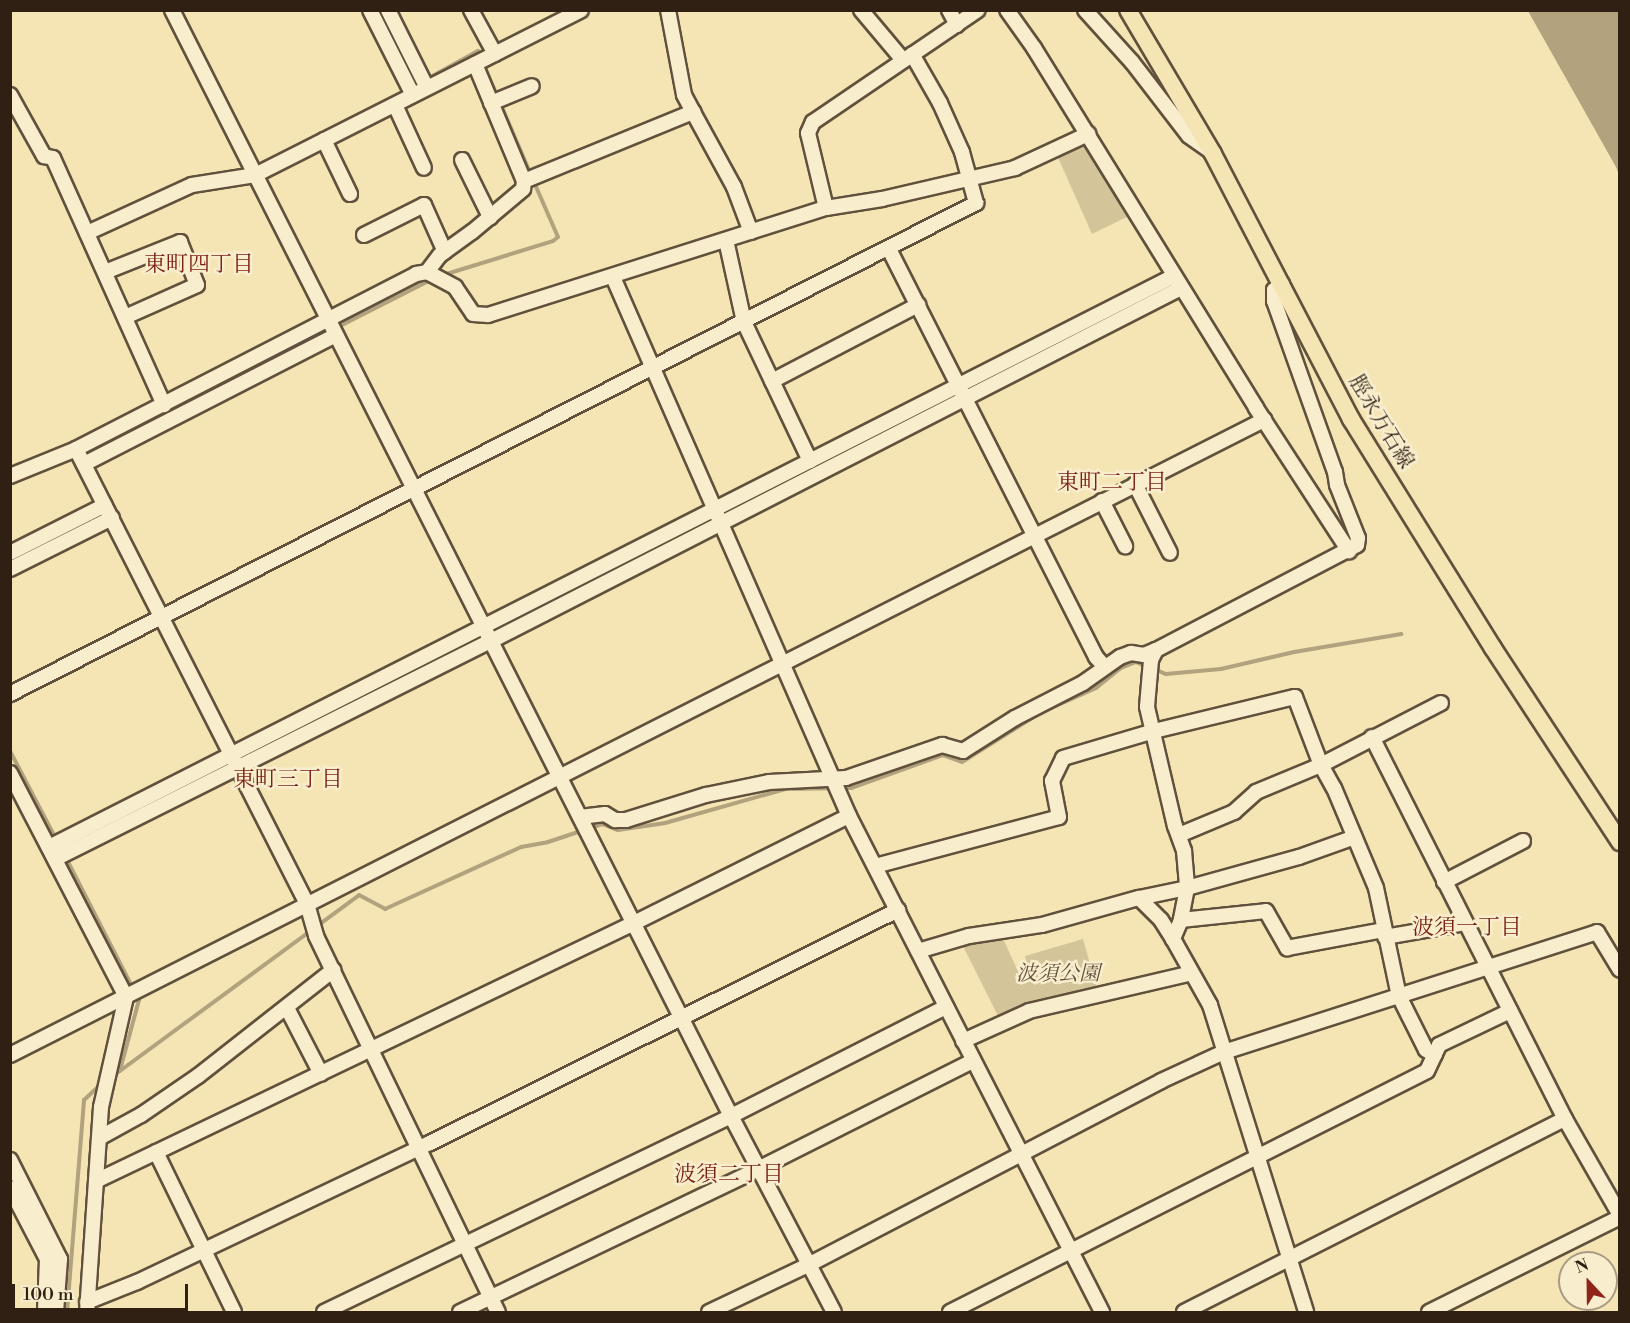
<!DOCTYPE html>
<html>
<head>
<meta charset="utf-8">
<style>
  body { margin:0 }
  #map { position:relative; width:1630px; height:1323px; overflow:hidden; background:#f5e5b4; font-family:"Libre Bodoni","Noto Serif JP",serif }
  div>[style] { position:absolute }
  .green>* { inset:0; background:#d4c499 }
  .water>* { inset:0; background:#b2a27e }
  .stream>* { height:4px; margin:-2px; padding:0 2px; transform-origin:2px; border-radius:2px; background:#b2a27e }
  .roads { filter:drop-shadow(2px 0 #61513c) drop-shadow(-2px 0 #61513c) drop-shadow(0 2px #61513c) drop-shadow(0 -2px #61513c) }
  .minor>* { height:14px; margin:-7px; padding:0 7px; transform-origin:7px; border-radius:7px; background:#f8eece }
  .major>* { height:16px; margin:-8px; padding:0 8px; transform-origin:8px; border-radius:8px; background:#f5e5b4 }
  span { translate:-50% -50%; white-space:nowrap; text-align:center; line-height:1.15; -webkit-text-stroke:5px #f8eece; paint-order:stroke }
  .street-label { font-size:21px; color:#302014 }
  .park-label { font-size:21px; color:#61513c; font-style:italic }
  .neighbourhood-label { font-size:22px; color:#7a1f14 }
  .frame { position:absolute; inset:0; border:12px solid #302014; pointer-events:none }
  .north { position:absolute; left:1558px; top:1251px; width:60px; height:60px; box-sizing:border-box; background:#f8eece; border:2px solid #a89c84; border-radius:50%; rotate:338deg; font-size:16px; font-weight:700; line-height:24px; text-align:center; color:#302014 }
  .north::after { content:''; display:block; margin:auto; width:21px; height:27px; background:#8f2418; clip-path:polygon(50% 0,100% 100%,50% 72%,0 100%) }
  .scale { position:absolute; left:12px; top:1284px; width:176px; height:27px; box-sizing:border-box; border:3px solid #302014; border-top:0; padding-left:8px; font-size:18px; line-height:21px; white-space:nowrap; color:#302014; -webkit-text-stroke:4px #f8eece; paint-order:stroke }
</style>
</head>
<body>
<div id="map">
  <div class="green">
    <i style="clip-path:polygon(1088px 138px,1133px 214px,1092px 234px,1056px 153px)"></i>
    <i style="clip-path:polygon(1001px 934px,1021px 978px,1030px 975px,1025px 956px,1083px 939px,1098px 992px,1000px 1020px,961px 942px)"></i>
  </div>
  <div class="water">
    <i style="clip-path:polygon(1528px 11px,1619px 11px,1619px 175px,1616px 167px)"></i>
  </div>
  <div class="stream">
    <i style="left:379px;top:10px;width:83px;rotate:62.8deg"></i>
    <i style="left:417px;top:84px;width:4px;rotate:-34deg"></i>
    <i style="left:483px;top:63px;width:122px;rotate:66.8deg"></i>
    <i style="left:427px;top:79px;width:58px;rotate:-28.8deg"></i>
    <i style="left:478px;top:51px;width:5px;rotate:68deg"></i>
    <i style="left:440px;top:276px;width:118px;rotate:-17.2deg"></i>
    <i style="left:553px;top:241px;width:6px;rotate:-39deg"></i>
    <i style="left:558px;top:237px;width:60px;rotate:-113.6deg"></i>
    <i style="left:119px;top:438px;width:350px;rotate:-26.9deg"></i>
    <i style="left:1154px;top:669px;width:13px;rotate:23deg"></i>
    <i style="left:1166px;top:674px;width:55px;rotate:-5.2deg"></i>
    <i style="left:1221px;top:669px;width:75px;rotate:-13.1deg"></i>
    <i style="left:1294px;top:652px;width:109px;rotate:-9.5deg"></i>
    <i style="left:10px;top:751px;width:102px;rotate:62.4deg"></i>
    <i style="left:66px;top:858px;width:160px;rotate:62.8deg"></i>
    <i style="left:139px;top:1000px;width:73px;rotate:105.2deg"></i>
    <i style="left:113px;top:1076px;width:305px;rotate:-36.3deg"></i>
    <i style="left:359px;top:895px;width:30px;rotate:28deg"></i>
    <i style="left:385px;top:909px;width:149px;rotate:-24.5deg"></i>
    <i style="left:521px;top:847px;width:27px;rotate:-10deg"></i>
    <i style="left:548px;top:842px;width:57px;rotate:-18.4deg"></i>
    <i style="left:602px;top:824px;width:17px;rotate:21deg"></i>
    <i style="left:618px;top:830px;width:48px;rotate:-8.5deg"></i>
    <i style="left:665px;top:823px;width:125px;rotate:-15.8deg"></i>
    <i style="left:785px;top:789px;width:66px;rotate:-0.9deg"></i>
    <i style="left:851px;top:788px;width:98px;rotate:-19.7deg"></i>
    <i style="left:943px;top:755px;width:20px;rotate:20deg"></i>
    <i style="left:962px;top:762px;width:92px;rotate:-32.1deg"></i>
    <i style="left:1040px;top:713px;width:61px;rotate:-24.1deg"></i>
    <i style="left:1096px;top:688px;width:32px;rotate:-39deg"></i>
    <i style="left:1121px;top:668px;width:16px;rotate:-22deg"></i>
    <i style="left:1136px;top:662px;width:12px;rotate:24deg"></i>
    <i style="left:67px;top:1312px;width:213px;rotate:-85.4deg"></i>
    <i style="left:84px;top:1100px;width:23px;rotate:-43deg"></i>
  </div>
  <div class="roads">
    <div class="minor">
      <i style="left:172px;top:10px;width:1239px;rotate:63.19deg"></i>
      <i style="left:731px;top:1116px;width:241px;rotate:-26.9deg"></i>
      <i style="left:370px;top:10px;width:95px;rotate:63.2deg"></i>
      <i style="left:388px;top:10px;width:87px;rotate:63.4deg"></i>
      <i style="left:471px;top:10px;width:50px;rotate:61.4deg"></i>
      <i style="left:668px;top:10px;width:86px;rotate:79.3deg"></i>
      <i style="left:684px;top:95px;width:19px;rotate:62deg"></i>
      <i style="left:861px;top:10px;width:65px;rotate:50deg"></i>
      <i style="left:949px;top:10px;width:17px;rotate:62deg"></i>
      <i style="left:1007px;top:10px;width:47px;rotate:54.6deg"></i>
      <i style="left:1034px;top:48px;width:423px;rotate:58.3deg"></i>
      <i style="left:1256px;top:408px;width:171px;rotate:57deg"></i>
      <i style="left:1085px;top:10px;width:70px;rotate:47.9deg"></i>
      <i style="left:1132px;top:62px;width:93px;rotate:52.4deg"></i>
      <i style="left:1189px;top:136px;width:24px;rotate:35deg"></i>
      <i style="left:10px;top:95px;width:70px;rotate:60.9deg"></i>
      <i style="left:44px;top:156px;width:9px;rotate:13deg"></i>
      <i style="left:53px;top:158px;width:271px;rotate:65.8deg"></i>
      <i style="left:491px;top:103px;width:44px;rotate:-22.5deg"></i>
      <i style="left:395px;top:105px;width:69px;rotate:65.3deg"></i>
      <i style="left:324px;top:140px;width:60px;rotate:64.3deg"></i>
      <i style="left:462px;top:160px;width:64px;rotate:63.8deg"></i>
      <i style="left:524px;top:181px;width:183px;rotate:-22.2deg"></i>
      <i style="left:693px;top:112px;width:85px;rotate:61.3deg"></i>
      <i style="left:734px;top:187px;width:48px;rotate:69.3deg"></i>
      <i style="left:826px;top:208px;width:57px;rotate:-9.1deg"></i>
      <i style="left:882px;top:199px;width:137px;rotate:-13.1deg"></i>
      <i style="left:1015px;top:168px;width:81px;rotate:-25deg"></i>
      <i style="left:87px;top:233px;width:115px;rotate:-24.6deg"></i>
      <i style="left:192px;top:185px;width:64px;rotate:-9deg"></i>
      <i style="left:255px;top:175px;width:365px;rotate:-26.8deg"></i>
      <i style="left:364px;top:235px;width:67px;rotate:-26.6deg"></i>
      <i style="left:424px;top:205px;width:51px;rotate:65.9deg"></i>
      <i style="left:726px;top:240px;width:84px;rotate:77.6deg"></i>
      <i style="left:744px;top:322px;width:154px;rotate:64.6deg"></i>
      <i style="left:889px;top:249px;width:458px;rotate:63.1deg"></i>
      <i style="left:1096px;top:657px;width:12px;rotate:48deg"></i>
      <i style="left:105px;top:272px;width:81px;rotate:-21.8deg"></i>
      <i style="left:180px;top:242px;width:46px;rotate:68.4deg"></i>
      <i style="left:197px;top:285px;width:79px;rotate:156deg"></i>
      <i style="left:427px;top:272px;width:21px;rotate:-53deg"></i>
      <i style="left:440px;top:255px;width:39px;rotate:-36deg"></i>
      <i style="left:472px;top:232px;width:67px;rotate:-40.1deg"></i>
      <i style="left:523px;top:189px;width:8px;rotate:-83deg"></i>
      <i style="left:524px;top:181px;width:127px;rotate:-112.7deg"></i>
      <i style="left:613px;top:277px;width:588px;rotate:66.35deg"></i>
      <i style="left:849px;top:816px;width:557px;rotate:62.97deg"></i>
      <i style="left:1282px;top:284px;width:10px;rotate:143deg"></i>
      <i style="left:1274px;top:290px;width:11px;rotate:90deg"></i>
      <i style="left:1274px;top:301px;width:182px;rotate:70.4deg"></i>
      <i style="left:1335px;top:472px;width:13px;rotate:81deg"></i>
      <i style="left:1337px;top:485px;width:57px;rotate:68.4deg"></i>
      <i style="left:1358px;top:538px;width:7px;rotate:98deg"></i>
      <i style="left:1357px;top:545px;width:227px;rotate:152.4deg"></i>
      <i style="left:1156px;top:650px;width:11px;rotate:117deg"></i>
      <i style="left:1151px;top:660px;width:47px;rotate:94.9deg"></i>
      <i style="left:1147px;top:707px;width:122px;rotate:76.8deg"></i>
      <i style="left:1175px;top:826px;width:27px;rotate:70deg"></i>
      <i style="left:1184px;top:851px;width:37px;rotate:85deg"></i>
      <i style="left:1187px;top:888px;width:33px;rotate:101deg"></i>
      <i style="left:1181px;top:920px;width:21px;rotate:113deg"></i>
      <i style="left:1173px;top:939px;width:76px;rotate:60.7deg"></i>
      <i style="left:1210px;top:1005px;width:322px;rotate:72.6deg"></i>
      <i style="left:772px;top:381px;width:165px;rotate:-27.5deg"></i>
      <i style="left:76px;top:449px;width:510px;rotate:63.08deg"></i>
      <i style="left:307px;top:904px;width:33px;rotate:74deg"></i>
      <i style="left:316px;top:936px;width:418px;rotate:64.2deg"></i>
      <i style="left:84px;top:464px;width:283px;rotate:-27.1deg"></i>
      <i style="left:10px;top:476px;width:71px;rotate:-22.2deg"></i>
      <i style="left:76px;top:449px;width:382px;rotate:-27.2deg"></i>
      <i style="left:416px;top:274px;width:11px;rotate:-10deg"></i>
      <i style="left:427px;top:272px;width:32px;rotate:28deg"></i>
      <i style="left:455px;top:287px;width:32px;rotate:56deg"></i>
      <i style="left:473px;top:314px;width:15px;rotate:4deg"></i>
      <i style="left:488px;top:315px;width:355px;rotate:-17.6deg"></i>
      <i style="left:826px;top:208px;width:77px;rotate:-103.5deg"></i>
      <i style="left:808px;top:133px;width:12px;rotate:-66deg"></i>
      <i style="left:813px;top:122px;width:199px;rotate:-34.2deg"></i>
      <i style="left:1135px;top:484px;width:77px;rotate:63.1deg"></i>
      <i style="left:1102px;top:501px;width:51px;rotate:62.9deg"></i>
      <i style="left:10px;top:553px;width:106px;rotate:-26.8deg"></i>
      <i style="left:10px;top:569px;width:114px;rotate:-26.6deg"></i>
      <i style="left:10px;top:694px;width:1084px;rotate:-26.94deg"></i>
      <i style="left:976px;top:203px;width:53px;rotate:-105.4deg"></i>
      <i style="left:962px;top:152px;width:54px;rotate:-114.2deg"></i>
      <i style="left:940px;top:103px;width:56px;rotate:-119.7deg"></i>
      <i style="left:1372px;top:737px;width:428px;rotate:63.2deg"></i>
      <i style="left:1565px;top:1119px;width:111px;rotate:60.2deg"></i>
      <i style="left:10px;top:773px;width:252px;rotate:62.6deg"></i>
      <i style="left:126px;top:997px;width:113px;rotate:102.8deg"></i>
      <i style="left:101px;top:1107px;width:205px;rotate:93.9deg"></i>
      <i style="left:580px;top:817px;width:25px;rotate:-7deg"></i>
      <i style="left:605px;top:814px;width:12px;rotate:31deg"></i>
      <i style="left:615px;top:820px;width:11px"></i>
      <i style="left:626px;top:820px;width:84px;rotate:-17.4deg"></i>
      <i style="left:706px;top:795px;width:64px;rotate:-11.7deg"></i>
      <i style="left:769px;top:782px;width:77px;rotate:-3deg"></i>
      <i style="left:846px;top:778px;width:102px;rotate:-19deg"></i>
      <i style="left:942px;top:745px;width:22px;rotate:16deg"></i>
      <i style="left:963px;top:751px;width:62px;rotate:-32.4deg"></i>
      <i style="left:1015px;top:718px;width:76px;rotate:-27.2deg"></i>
      <i style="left:1083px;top:683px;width:45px;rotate:-35.1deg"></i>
      <i style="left:1120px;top:657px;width:12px;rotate:-20deg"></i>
      <i style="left:1131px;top:653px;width:13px;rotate:9deg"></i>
      <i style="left:1144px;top:655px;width:13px;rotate:-23deg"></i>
      <i style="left:1179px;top:835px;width:60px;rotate:-22.7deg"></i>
      <i style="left:1234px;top:812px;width:30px;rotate:-42deg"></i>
      <i style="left:1256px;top:792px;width:70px;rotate:-22.6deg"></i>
      <i style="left:1321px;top:765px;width:135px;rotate:-27.3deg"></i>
      <i style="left:49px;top:847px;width:1262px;rotate:-26.91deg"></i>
      <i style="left:55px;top:859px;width:487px;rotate:-26.6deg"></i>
      <i style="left:491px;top:641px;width:775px;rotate:-27.09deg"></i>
      <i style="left:875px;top:866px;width:190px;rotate:-14.9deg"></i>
      <i style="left:1059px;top:817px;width:37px;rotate:-101deg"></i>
      <i style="left:1052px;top:781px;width:25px;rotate:-64deg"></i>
      <i style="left:1063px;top:758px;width:95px;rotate:-16.5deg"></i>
      <i style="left:1154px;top:731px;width:145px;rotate:-13.6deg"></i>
      <i style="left:1295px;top:697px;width:73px;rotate:69.1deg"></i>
      <i style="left:1321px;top:765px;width:26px;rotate:61deg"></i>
      <i style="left:1334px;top:788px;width:108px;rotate:67.2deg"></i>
      <i style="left:1376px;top:888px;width:110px;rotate:78deg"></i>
      <i style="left:1399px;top:996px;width:60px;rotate:63.4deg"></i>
      <i style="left:1426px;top:1050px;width:10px;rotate:29deg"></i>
      <i style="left:1444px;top:882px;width:89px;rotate:-27.4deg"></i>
      <i style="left:1139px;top:898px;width:31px;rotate:45deg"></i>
      <i style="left:1161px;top:920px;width:22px;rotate:58deg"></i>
      <i style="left:1181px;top:920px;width:85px;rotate:-6deg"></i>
      <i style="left:1266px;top:911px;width:43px;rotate:60.4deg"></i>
      <i style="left:1287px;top:948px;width:99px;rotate:-10.5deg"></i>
      <i style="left:1385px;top:937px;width:81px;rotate:-9.9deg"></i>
      <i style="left:918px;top:951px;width:53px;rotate:-16.4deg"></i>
      <i style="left:969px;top:936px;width:74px;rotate:-8.6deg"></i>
      <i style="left:1042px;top:925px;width:101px;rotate:-15.6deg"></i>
      <i style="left:1139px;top:898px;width:49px;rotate:-11.8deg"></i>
      <i style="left:1187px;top:888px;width:116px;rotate:-15.5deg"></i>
      <i style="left:1299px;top:857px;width:59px;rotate:-19.7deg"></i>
      <i style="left:287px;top:1008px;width:74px;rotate:62.7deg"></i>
      <i style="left:963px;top:1041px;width:72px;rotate:-24.4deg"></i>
      <i style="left:1029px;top:1011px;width:167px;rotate:-13.1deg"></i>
      <i style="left:10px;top:1055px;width:1406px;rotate:-26.86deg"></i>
      <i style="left:99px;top:1138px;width:48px;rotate:-28.7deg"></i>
      <i style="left:141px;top:1115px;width:69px;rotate:-34.4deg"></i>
      <i style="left:198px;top:1076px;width:172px;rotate:-38.1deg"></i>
      <i style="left:156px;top:1152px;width:178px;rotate:64deg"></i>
      <i style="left:10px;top:1160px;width:111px;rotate:63.2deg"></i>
      <i style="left:60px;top:1259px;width:53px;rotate:94.3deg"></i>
      <i style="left:96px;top:1181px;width:597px;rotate:-25.62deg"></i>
      <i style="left:634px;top:923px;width:240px;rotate:-26.5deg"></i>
      <i style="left:10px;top:1188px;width:80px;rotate:62.5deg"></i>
      <i style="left:47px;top:1259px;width:53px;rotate:92.2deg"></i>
      <i style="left:87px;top:1302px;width:54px;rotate:-21.8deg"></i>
      <i style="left:137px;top:1282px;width:324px;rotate:-25.4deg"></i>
      <i style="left:430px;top:1143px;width:523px;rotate:-26.47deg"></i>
      <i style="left:324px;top:1312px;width:452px;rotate:-25.7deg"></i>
      <i style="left:731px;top:1116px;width:221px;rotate:62.3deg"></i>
      <i style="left:460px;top:1312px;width:333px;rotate:-25.6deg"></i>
      <i style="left:760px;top:1168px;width:238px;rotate:-26.7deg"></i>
      <i style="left:709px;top:1312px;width:112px;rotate:-25.4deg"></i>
      <i style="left:810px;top:1264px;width:396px;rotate:-27.5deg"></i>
      <i style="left:1161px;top:1081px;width:69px;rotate:-24.7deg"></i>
      <i style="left:1224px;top:1052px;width:392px;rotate:-17.8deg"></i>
      <i style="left:1597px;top:932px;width:44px;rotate:58.8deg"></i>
      <i style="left:950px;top:1312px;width:534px;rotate:-26.8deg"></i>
      <i style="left:1427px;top:1071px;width:29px;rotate:-65deg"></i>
      <i style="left:1439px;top:1045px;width:79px;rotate:-25.6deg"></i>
      <i style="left:1184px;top:1312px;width:427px;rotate:-26.9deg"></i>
      <i style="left:1429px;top:1312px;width:213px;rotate:-26.4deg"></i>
    </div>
    <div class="major">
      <i style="left:1128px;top:10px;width:167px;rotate:59.4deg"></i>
      <i style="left:1213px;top:154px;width:299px;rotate:62.5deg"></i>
      <i style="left:1351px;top:419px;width:269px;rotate:58.2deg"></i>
      <i style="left:1493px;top:648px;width:232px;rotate:56.8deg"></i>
    </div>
  </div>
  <div class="street-label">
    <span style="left:1381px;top:422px;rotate:59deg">脛永万石線</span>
  </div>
  <div class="park-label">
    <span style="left:1058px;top:974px">波須公園</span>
  </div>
  <div class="neighbourhood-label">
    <span style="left:199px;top:265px">東町四丁目</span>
    <span style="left:1112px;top:483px">東町二丁目</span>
    <span style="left:288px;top:780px">東町三丁目</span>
    <span style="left:1467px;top:928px">波須一丁目</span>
    <span style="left:729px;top:1175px">波須二丁目</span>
  </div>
  <div class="frame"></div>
  <div class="north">N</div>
  <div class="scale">100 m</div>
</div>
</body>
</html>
